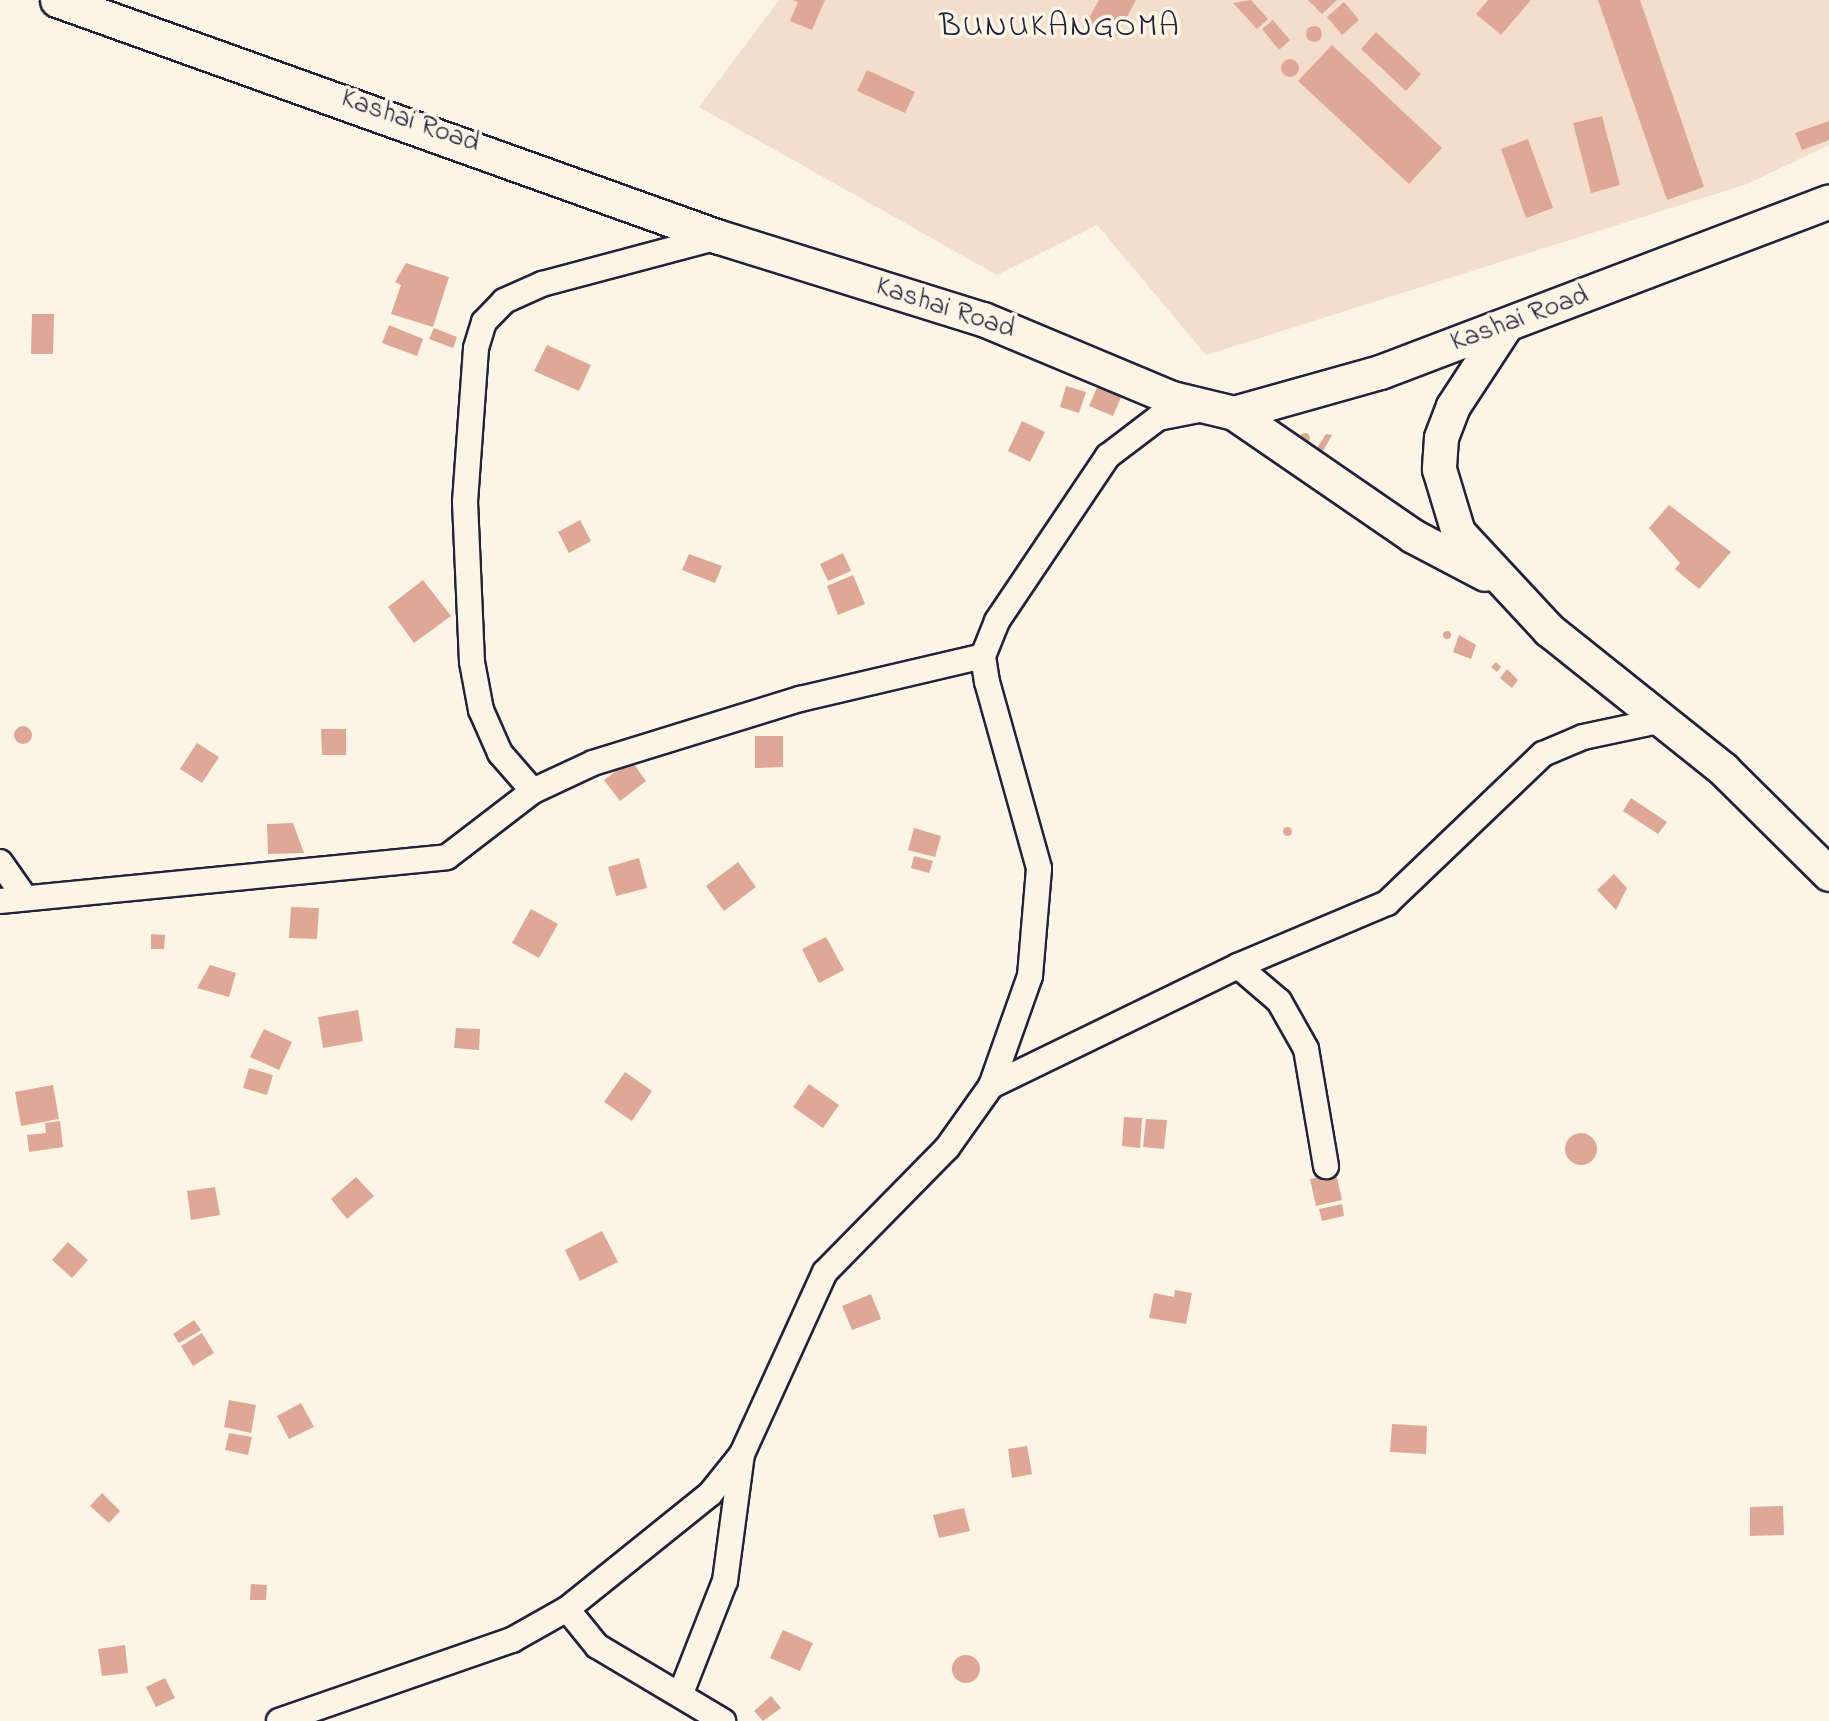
<!DOCTYPE html>
<html>
<head>
<meta charset="utf-8">
<style>
  body { margin:0 }
  #map { position:relative; width:1829px; height:1721px; overflow:hidden; background:#fcf5e5; font-family:"Indie Flower",sans-serif }
  div>[style] { position:absolute }
  .built>* { inset:0; background:#f3decd }
  .building>* { inset:0; background:#dfa896 }
  .round { border-radius:50% }
  .roads { filter:drop-shadow(2px 0 #22223b) drop-shadow(-2px 0 #22223b) drop-shadow(0 2px #22223b) drop-shadow(0 -2px #22223b) }
  .street>* { height:24px; margin:-12px; padding:0 12px; transform-origin:12px; border-radius:12px; background:#fcf5e5 }
  .secondary>* { height:33px; margin:-16.5px; padding:0 16.5px; transform-origin:16.5px; border-radius:16.5px; background:#fcf5e5 }
  span { translate:-50% -50%; white-space:nowrap; text-align:center; line-height:1.15; -webkit-text-stroke:7px #fcf5e5; paint-order:stroke }
  .street-label { font-size:28px; color:#22223b }
  .quarter-label { font-size:32px; color:#22223b; letter-spacing:2px }
</style>
</head>
<body>
<div id="map">
  <div class="built">
    <i style="clip-path:polygon(779px 0,1829px 0,1829px 145px,1747px 184px,1206px 355px,1097px 225px,997px 275px,699px 107px)"></i>
  </div>
  <div class="building">
    <i style="clip-path:polygon(792px 0,825px 0,812px 30px,790px 21px,798px 2px)"></i>
    <i style="clip-path:polygon(1099px 0,1136px 0,1115px 39px,1086px 23px)"></i>
    <i style="clip-path:polygon(1251px 0,1268px 19px,1257px 29px,1233px 3px)"></i>
    <i style="clip-path:polygon(1308px 0,1337px 0,1322px 14px)"></i>
    <i style="clip-path:polygon(1488px 0,1531px 0,1501px 35px,1476px 14px)"></i>
    <i style="clip-path:polygon(1598px 0,1640px 0,1704px 187px,1667px 200px)"></i>
    <i style="clip-path:polygon(1344px 2px,1359px 20px,1342px 35px,1327px 17px)"></i>
    <i style="clip-path:polygon(1273px 20px,1290px 40px,1279px 50px,1262px 29px)"></i>
    <i class="round" style="left:1306px;top:26px;width:16px;height:16px"></i>
    <i style="clip-path:polygon(1376px 32px,1421px 74px,1406px 91px,1361px 49px)"></i>
    <i style="clip-path:polygon(1332px 45px,1442px 148px,1409px 184px,1298px 81px)"></i>
    <i class="round" style="left:1281px;top:59px;width:18px;height:18px"></i>
    <i style="clip-path:polygon(867px 70px,915px 92px,905px 113px,857px 91px)"></i>
    <i style="clip-path:polygon(1602px 116px,1620px 185px,1591px 193px,1573px 123px)"></i>
    <i style="clip-path:polygon(1829px 121px,1829px 140px,1802px 150px,1795px 133px)"></i>
    <i style="clip-path:polygon(1528px 139px,1553px 208px,1526px 218px,1501px 149px)"></i>
    <i style="clip-path:polygon(406px 263px,449px 277px,433px 327px,391px 314px,401px 285px,395px 282px)"></i>
    <i style="clip-path:polygon(32px 314px,54px 314px,53px 354px,31px 354px)"></i>
    <i style="clip-path:polygon(389px 325px,423px 339px,417px 356px,382px 343px)"></i>
    <i style="clip-path:polygon(434px 328px,457px 337px,453px 348px,429px 339px)"></i>
    <i style="clip-path:polygon(547px 345px,591px 365px,579px 391px,534px 371px)"></i>
    <i style="clip-path:polygon(1098px 385px,1122px 395px,1113px 416px,1089px 406px)"></i>
    <i style="clip-path:polygon(1066px 386px,1086px 392px,1079px 413px,1060px 407px)"></i>
    <i style="clip-path:polygon(1022px 421px,1045px 432px,1030px 462px,1008px 451px)"></i>
    <i class="round" style="left:1300px;top:433px;width:10px;height:10px"></i>
    <i style="clip-path:polygon(1326px 434px,1332px 435px,1323px 451px,1317px 448px)"></i>
    <i style="clip-path:polygon(1669px 505px,1731px 552px,1699px 589px,1675px 569px,1680px 563px,1649px 528px)"></i>
    <i style="clip-path:polygon(580px 520px,591px 541px,569px 553px,558px 532px)"></i>
    <i style="clip-path:polygon(843px 553px,851px 571px,828px 581px,820px 564px)"></i>
    <i style="clip-path:polygon(689px 554px,722px 566px,715px 583px,682px 570px)"></i>
    <i style="clip-path:polygon(853px 575px,865px 604px,838px 615px,827px 586px)"></i>
    <i style="clip-path:polygon(423px 580px,451px 616px,414px 643px,388px 607px)"></i>
    <i class="round" style="left:1443px;top:631px;width:8px;height:8px"></i>
    <i style="clip-path:polygon(1459px 635px,1476px 645px,1471px 659px,1453px 652px)"></i>
    <i style="clip-path:polygon(1496px 662px,1501px 667px,1497px 672px,1491px 667px)"></i>
    <i style="clip-path:polygon(1507px 669px,1518px 680px,1512px 688px,1500px 678px)"></i>
    <i class="round" style="left:14px;top:726px;width:18px;height:18px"></i>
    <i style="clip-path:polygon(321px 729px,346px 729px,346px 755px,322px 755px)"></i>
    <i style="clip-path:polygon(755px 736px,783px 736px,783px 767px,755px 768px)"></i>
    <i style="clip-path:polygon(197px 743px,219px 757px,202px 783px,180px 769px)"></i>
    <i style="clip-path:polygon(631px 760px,646px 781px,620px 801px,604px 780px)"></i>
    <i style="clip-path:polygon(1631px 798px,1667px 822px,1658px 834px,1623px 811px)"></i>
    <i style="clip-path:polygon(293px 823px,304px 853px,268px 854px,267px 824px)"></i>
    <i class="round" style="left:1282.5px;top:826.5px;width:9px;height:9px"></i>
    <i style="clip-path:polygon(914px 828px,941px 836px,935px 857px,908px 850px)"></i>
    <i style="clip-path:polygon(914px 856px,933px 861px,929px 873px,911px 868px)"></i>
    <i style="clip-path:polygon(639px 858px,647px 888px,616px 896px,608px 867px)"></i>
    <i style="clip-path:polygon(738px 862px,756px 887px,724px 911px,706px 886px)"></i>
    <i style="clip-path:polygon(1614px 874px,1627px 888px,1616px 910px,1597px 890px)"></i>
    <i style="clip-path:polygon(291px 907px,319px 908px,317px 939px,289px 938px)"></i>
    <i style="clip-path:polygon(531px 909px,558px 924px,539px 958px,512px 943px)"></i>
    <i style="clip-path:polygon(151px 934px,165px 935px,164px 949px,151px 949px)"></i>
    <i style="clip-path:polygon(826px 937px,844px 970px,819px 983px,802px 949px)"></i>
    <i style="clip-path:polygon(210px 965px,236px 973px,229px 997px,197px 988px)"></i>
    <i style="clip-path:polygon(358px 1010px,363px 1041px,323px 1048px,318px 1017px)"></i>
    <i style="clip-path:polygon(456px 1028px,480px 1029px,479px 1050px,454px 1048px)"></i>
    <i style="clip-path:polygon(264px 1029px,292px 1042px,279px 1070px,250px 1057px)"></i>
    <i style="clip-path:polygon(249px 1068px,273px 1075px,267px 1095px,243px 1088px)"></i>
    <i style="clip-path:polygon(625px 1072px,652px 1091px,632px 1121px,604px 1102px)"></i>
    <i style="clip-path:polygon(809px 1084px,839px 1105px,823px 1128px,793px 1107px)"></i>
    <i style="clip-path:polygon(53px 1085px,59px 1119px,21px 1126px,15px 1092px)"></i>
    <i style="clip-path:polygon(1124px 1117px,1142px 1118px,1140px 1148px,1122px 1146px)"></i>
    <i style="clip-path:polygon(1146px 1119px,1167px 1120px,1164px 1149px,1143px 1147px)"></i>
    <i style="clip-path:polygon(60px 1121px,63px 1147px,29px 1152px,27px 1135px,46px 1133px,45px 1123px)"></i>
    <i class="round" style="left:1565px;top:1133px;width:32px;height:32px"></i>
    <i style="clip-path:polygon(1336px 1173px,1342px 1200px,1316px 1206px,1310px 1179px)"></i>
    <i style="clip-path:polygon(356px 1177px,374px 1196px,347px 1219px,331px 1199px)"></i>
    <i style="clip-path:polygon(215px 1187px,220px 1215px,191px 1220px,187px 1191px)"></i>
    <i style="clip-path:polygon(1342px 1204px,1344px 1216px,1322px 1221px,1319px 1209px)"></i>
    <i style="clip-path:polygon(602px 1231px,618px 1262px,580px 1281px,565px 1250px)"></i>
    <i style="clip-path:polygon(68px 1242px,88px 1260px,72px 1278px,52px 1260px)"></i>
    <i style="clip-path:polygon(1175px 1290px,1192px 1293px,1186px 1324px,1149px 1318px,1154px 1293px,1174px 1297px)"></i>
    <i style="clip-path:polygon(871px 1294px,881px 1319px,852px 1330px,842px 1306px)"></i>
    <i style="clip-path:polygon(194px 1320px,201px 1330px,179px 1343px,173px 1334px)"></i>
    <i style="clip-path:polygon(202px 1333px,214px 1353px,193px 1366px,181px 1346px)"></i>
    <i style="clip-path:polygon(229px 1400px,256px 1405px,251px 1433px,224px 1427px)"></i>
    <i style="clip-path:polygon(301px 1403px,314px 1427px,289px 1439px,277px 1416px)"></i>
    <i style="clip-path:polygon(1392px 1424px,1427px 1426px,1426px 1454px,1390px 1452px)"></i>
    <i style="clip-path:polygon(229px 1433px,252px 1437px,248px 1455px,225px 1450px)"></i>
    <i style="clip-path:polygon(1027px 1446px,1032px 1474px,1012px 1478px,1008px 1449px)"></i>
    <i style="clip-path:polygon(102px 1493px,120px 1511px,109px 1523px,90px 1506px)"></i>
    <i style="clip-path:polygon(1783px 1506px,1784px 1535px,1750px 1536px,1750px 1507px)"></i>
    <i style="clip-path:polygon(964px 1508px,970px 1531px,939px 1538px,933px 1515px)"></i>
    <i style="clip-path:polygon(251px 1584px,267px 1585px,266px 1600px,250px 1600px)"></i>
    <i style="clip-path:polygon(783px 1630px,813px 1643px,800px 1671px,770px 1658px)"></i>
    <i style="clip-path:polygon(125px 1645px,128px 1673px,102px 1676px,98px 1649px)"></i>
    <i class="round" style="left:952px;top:1655px;width:28px;height:28px"></i>
    <i style="clip-path:polygon(165px 1678px,175px 1698px,156px 1707px,146px 1687px)"></i>
    <i style="clip-path:polygon(771px 1696px,781px 1708px,763px 1721px,754px 1711px)"></i>
  </div>
  <div class="roads">
    <div class="street">
      <i style="left:533px;top:791px;width:50px;rotate:-131deg"></i>
      <i style="left:500px;top:753px;width:47px;rotate:-113.8deg"></i>
      <i style="left:481px;top:710px;width:49px;rotate:-100.6deg"></i>
      <i style="left:472px;top:662px;width:160px;rotate:-92.5deg"></i>
      <i style="left:465px;top:502px;width:154px;rotate:-85.9deg"></i>
      <i style="left:476px;top:348px;width:27px;rotate:-73deg"></i>
      <i style="left:484px;top:322px;width:29px;rotate:-46deg"></i>
      <i style="left:504px;top:301px;width:42px;rotate:-24.1deg"></i>
      <i style="left:542px;top:284px;width:183px;rotate:-14.9deg"></i>
      <i style="left:0;top:862px;width:42px;rotate:54.8deg"></i>
      <i style="left:0;top:901px;width:449px;rotate:-5.6deg"></i>
      <i style="left:447px;top:857px;width:108px;rotate:-37.5deg"></i>
      <i style="left:533px;top:791px;width:66px;rotate:-25deg"></i>
      <i style="left:593px;top:763px;width:217px;rotate:-17.2deg"></i>
      <i style="left:800px;top:699px;width:188px;rotate:-13.2deg"></i>
      <i style="left:1238px;top:966px;width:54px;rotate:40.5deg"></i>
      <i style="left:1279px;top:1001px;width:55px;rotate:60.6deg"></i>
      <i style="left:1306px;top:1049px;width:119px;rotate:80.3deg"></i>
      <i style="left:991px;top:1086px;width:275px;rotate:-25.9deg"></i>
      <i style="left:1238px;top:966px;width:162px;rotate:-22.9deg"></i>
      <i style="left:1387px;top:903px;width:216px;rotate:-43.7deg"></i>
      <i style="left:1543px;top:754px;width:43px;rotate:-23deg"></i>
      <i style="left:1583px;top:737px;width:82px;rotate:-12deg"></i>
      <i style="left:567px;top:1609px;width:48px;rotate:51deg"></i>
      <i style="left:597px;top:1646px;width:147px;rotate:30.8deg"></i>
      <i style="left:681px;top:1693px;width:120px;rotate:-68.6deg"></i>
      <i style="left:725px;top:1581px;width:128px;rotate:-82.4deg"></i>
      <i style="left:279px;top:1721px;width:247px;rotate:-19.2deg"></i>
      <i style="left:512px;top:1640px;width:63px;rotate:-29.4deg"></i>
      <i style="left:567px;top:1609px;width:184px;rotate:-38.8deg"></i>
      <i style="left:710px;top:1494px;width:51px;rotate:-51.3deg"></i>
      <i style="left:742px;top:1454px;width:200px;rotate:-65.5deg"></i>
      <i style="left:825px;top:1272px;width:174px;rotate:-45.5deg"></i>
      <i style="left:947px;top:1148px;width:76px;rotate:-54.6deg"></i>
      <i style="left:991px;top:1086px;width:117px;rotate:-70.5deg"></i>
      <i style="left:1030px;top:976px;width:108px;rotate:-85.2deg"></i>
      <i style="left:1039px;top:868px;width:193px;rotate:-105.6deg"></i>
      <i style="left:987px;top:682px;width:26px;rotate:-99deg"></i>
      <i style="left:983px;top:656px;width:38px;rotate:-68deg"></i>
      <i style="left:997px;top:621px;width:199px;rotate:-56.1deg"></i>
      <i style="left:1108px;top:456px;width:63px;rotate:-37.2deg"></i>
      <i style="left:1158px;top:418px;width:47px;rotate:-11.1deg"></i>
    </div>
    <div class="secondary">
      <i style="left:57px;top:0;width:703px;rotate:19.7deg"></i>
      <i style="left:719px;top:237px;width:276px;rotate:17.3deg"></i>
      <i style="left:983px;top:319px;width:205px;rotate:22.7deg"></i>
      <i style="left:1172px;top:398px;width:64px;rotate:13.6deg"></i>
      <i style="left:1234px;top:413px;width:152px;rotate:-15.7deg"></i>
      <i style="left:1380px;top:372px;width:480px;rotate:-20.8deg"></i>
      <i style="left:1506px;top:325px;width:97px;rotate:123.2deg"></i>
      <i style="left:1453px;top:406px;width:34px;rotate:111deg"></i>
      <i style="left:1441px;top:438px;width:31px;rotate:94deg"></i>
      <i style="left:1439px;top:469px;width:66px;rotate:73.2deg"></i>
      <i style="left:1458px;top:532px;width:134px;rotate:47.1deg"></i>
      <i style="left:1549px;top:630px;width:223px;rotate:38.6deg"></i>
      <i style="left:1723px;top:769px;width:149px;rotate:44.7deg"></i>
      <i style="left:1234px;top:413px;width:217px;rotate:34.5deg"></i>
      <i style="left:1413px;top:536px;width:81px;rotate:27.8deg"></i>
    </div>
  </div>
  <div class="street-label">
    <span style="left:410px;top:122px;rotate:19deg">Kashai Road</span>
    <span style="left:945px;top:309px;rotate:18deg">Kashai Road</span>
    <span style="left:1520px;top:320px;rotate:-20deg">Kashai Road</span>
  </div>
  <div class="quarter-label">
    <span style="left:1060px;top:28px">BUNUKANGOMA</span>
  </div>
</div>
</body>
</html>
